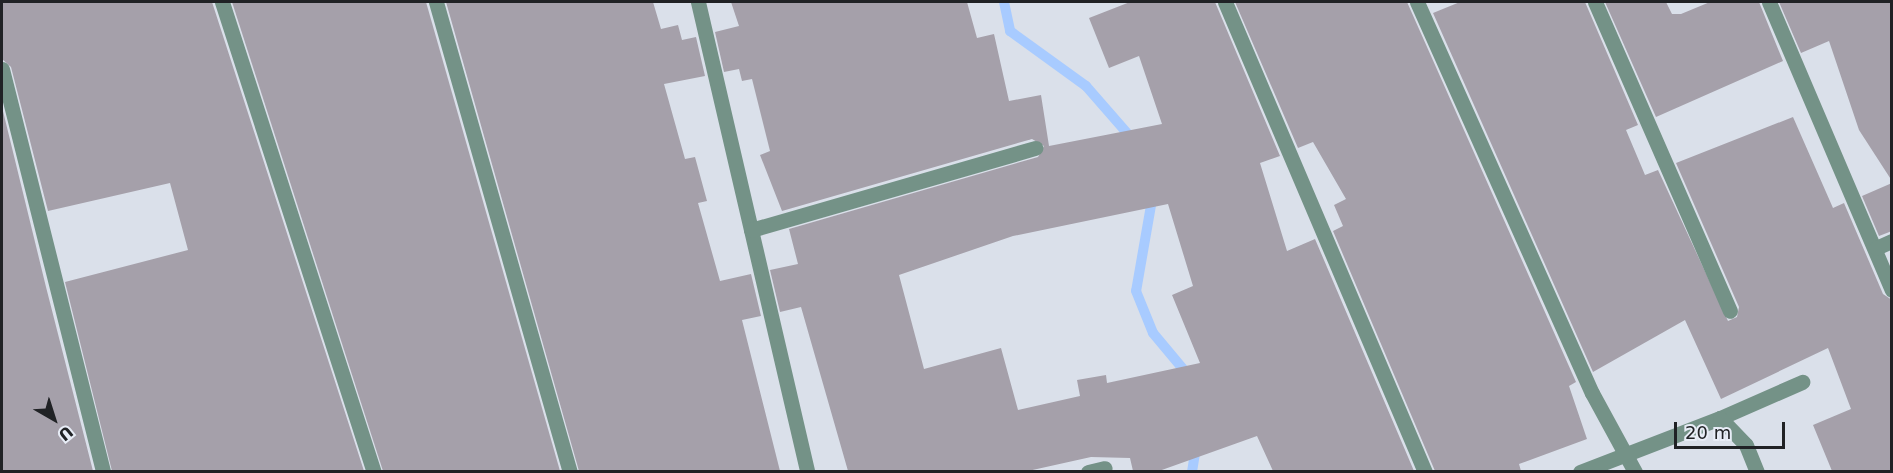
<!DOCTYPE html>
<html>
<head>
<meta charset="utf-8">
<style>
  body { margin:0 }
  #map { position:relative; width:1893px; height:473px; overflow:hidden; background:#dae0ea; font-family:"DejaVu Sans",sans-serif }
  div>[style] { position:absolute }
  .stream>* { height:10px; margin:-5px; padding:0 5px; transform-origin:5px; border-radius:5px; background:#a8cbff }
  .building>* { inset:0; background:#a5a0aa }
  .minor>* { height:15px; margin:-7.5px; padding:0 7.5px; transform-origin:7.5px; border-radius:7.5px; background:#749287 }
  span { translate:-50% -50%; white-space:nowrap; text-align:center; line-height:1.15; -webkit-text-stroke:5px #e8edf7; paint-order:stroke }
  .frame { position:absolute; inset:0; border:3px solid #202225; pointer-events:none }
  .north { position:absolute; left:24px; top:389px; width:60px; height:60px; -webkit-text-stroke:4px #e8edf7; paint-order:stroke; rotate:141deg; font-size:16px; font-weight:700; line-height:24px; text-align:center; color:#202225 }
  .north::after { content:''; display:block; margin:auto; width:21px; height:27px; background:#202225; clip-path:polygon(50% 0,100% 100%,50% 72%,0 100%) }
  .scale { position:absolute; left:1674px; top:422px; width:111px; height:27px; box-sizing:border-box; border:3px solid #202225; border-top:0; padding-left:8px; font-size:18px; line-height:21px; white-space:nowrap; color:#202225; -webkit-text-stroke:4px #e8edf7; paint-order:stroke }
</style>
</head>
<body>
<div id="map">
  <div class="stream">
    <i style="left:1004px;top:2px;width:30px;rotate:78deg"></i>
    <i style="left:1010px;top:31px;width:94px;rotate:35.9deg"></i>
    <i style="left:1086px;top:86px;width:73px;rotate:48.9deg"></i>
    <i style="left:1153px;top:194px;width:98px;rotate:99.9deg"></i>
    <i style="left:1136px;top:291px;width:45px;rotate:68deg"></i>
    <i style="left:1153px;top:333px;width:56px;rotate:50.1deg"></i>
    <i style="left:1192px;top:472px;width:26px;rotate:-81deg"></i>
  </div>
  <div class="building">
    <i style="clip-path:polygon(2px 2px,212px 2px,364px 471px,112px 471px,65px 282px,188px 250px,170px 183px,48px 211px,11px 67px,2px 59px)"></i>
    <i style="clip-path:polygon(232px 2px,426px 2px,560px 471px,383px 471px)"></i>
    <i style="clip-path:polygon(446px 2px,653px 2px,661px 29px,678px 25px,682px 40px,696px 37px,705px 76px,664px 84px,685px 159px,695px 157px,707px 201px,698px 203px,720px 281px,751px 274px,761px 316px,742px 320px,780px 471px,579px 471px)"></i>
    <i style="clip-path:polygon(evenodd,731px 2px,967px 2px,977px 38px,994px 34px,1009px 101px,1041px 95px,1049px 146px,1162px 124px,1139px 56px,1109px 68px,1089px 18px,1130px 2px,1215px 2px,1280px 156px,1260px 163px,1287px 251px,1315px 239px,1414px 471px,1273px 471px,1257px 436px,1159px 471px,1133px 471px,1130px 458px,1091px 457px,1028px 471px,848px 471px,801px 307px,780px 312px,770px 270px,798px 264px,789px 229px,1038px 157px,1044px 146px,1032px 139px,782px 211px,760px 155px,770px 151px,752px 79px,742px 81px,739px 69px,724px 72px,715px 32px,739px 26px,731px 2px,1168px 204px,1193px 286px,1172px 295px,1200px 363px,1107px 383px,1106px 375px,1077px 380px,1080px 396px,1018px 410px,1001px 348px,924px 369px,899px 275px,1013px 236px,1168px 204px)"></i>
    <i style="clip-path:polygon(1235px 2px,1407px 2px,1576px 382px,1569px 386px,1587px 439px,1519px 464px,1521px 471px,1435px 471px,1333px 231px,1343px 226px,1334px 205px,1346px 199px,1313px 142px,1298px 148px)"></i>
    <i style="clip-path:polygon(1460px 2px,1585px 2px,1638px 125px,1626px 130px,1645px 175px,1658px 170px,1728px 321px,1737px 317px,1739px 307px,1676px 163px,1793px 117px,1833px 208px,1844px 203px,1883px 294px,1892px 300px,1892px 471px,1832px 471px,1813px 425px,1851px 409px,1828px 348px,1721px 399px,1685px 320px,1593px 372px,1433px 13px)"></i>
    <i style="clip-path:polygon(1605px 2px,1666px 2px,1672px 14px,1681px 14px,1710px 2px,1759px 2px,1783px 61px,1656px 117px)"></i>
    <i style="clip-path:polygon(1779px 2px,1892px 2px,1892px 181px,1859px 130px,1829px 41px,1801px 53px)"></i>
    <i style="clip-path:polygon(2px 107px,46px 287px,93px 471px,2px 471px)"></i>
    <i style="clip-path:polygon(1892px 183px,1892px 231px,1879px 236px,1862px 196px)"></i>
  </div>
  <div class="minor">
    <i style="left:222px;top:2px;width:494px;rotate:72.1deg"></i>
    <i style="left:436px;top:2px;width:489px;rotate:74.1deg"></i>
    <i style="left:698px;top:2px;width:482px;rotate:76.9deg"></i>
    <i style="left:1225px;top:2px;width:511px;rotate:66.95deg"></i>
    <i style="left:1417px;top:2px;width:428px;rotate:65.9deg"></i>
    <i style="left:1592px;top:393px;width:90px;rotate:61.4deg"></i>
    <i style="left:1595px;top:2px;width:337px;rotate:66.4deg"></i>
    <i style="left:1769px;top:2px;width:313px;rotate:66.9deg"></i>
    <i style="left:2px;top:69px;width:415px;rotate:75.9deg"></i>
    <i style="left:751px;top:230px;width:296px;rotate:-16.1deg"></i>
    <i style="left:1876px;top:248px;width:17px;rotate:-24deg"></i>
    <i style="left:1720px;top:418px;width:90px;rotate:-23.7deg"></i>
    <i style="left:1088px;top:472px;width:17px;rotate:-13deg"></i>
    <i style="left:1580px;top:472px;width:150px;rotate:-21.1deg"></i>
    <i style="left:1720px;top:418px;width:37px;rotate:46deg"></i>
    <i style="left:1746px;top:445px;width:29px;rotate:68deg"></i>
  </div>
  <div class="frame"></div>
  <div class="north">U</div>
  <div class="scale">20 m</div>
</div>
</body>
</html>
